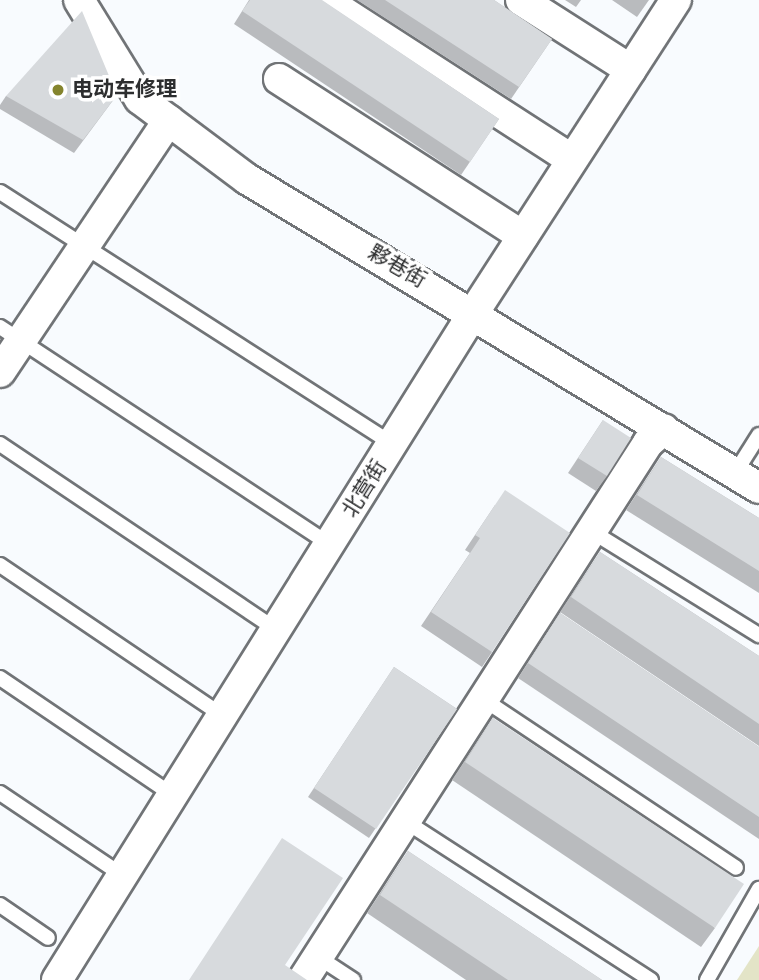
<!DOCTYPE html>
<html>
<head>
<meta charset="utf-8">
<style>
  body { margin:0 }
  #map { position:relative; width:759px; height:980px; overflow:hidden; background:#f8fbfe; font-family:"Sofia Sans Condensed","Noto Sans SC",sans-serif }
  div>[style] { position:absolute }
  .green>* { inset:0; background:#e3e4c7 }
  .roads { filter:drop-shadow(2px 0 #717477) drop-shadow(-2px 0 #717477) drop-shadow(0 2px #717477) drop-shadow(0 -2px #717477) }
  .lane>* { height:14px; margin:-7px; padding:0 7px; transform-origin:7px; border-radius:7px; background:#fff }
  .street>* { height:30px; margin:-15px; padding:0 15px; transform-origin:15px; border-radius:15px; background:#fff }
  .wall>* { inset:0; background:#b9bbbe }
  .building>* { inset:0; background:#d7dadd }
  .dots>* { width:19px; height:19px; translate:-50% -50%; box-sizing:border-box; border:4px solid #fff; border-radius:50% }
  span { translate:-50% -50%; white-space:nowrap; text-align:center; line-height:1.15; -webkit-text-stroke:7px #fff; paint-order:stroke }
  .poi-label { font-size:21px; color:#2d2e2f; font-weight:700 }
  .left { translate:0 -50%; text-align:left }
  .street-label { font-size:21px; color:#2d2e2f }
</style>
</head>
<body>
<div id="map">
  <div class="green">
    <i style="clip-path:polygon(759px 946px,759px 980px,737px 980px)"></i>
  </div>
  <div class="roads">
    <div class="lane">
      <i style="left:0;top:192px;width:467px;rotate:32.7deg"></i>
      <i style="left:0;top:327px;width:396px;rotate:33.4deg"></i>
      <i style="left:0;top:444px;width:334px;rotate:33.9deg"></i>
      <i style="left:735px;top:473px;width:45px;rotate:-57.7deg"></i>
      <i style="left:591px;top:531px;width:198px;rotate:31.8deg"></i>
      <i style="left:0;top:565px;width:269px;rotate:34.1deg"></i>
      <i style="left:0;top:678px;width:209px;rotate:34.1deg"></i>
      <i style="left:483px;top:699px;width:304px;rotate:33.7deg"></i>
      <i style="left:0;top:793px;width:147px;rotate:33.9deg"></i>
      <i style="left:405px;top:821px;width:293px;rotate:32.9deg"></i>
      <i style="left:0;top:905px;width:58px;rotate:34.5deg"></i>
      <i style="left:318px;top:957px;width:42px;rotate:33.3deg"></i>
      <i style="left:707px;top:980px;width:105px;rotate:-60.3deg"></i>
    </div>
    <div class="street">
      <i style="left:79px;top:0;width:116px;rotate:58.4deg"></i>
      <i style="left:140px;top:99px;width:134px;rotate:36.8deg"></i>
      <i style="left:247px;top:179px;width:598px;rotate:31.11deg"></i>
      <i style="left:325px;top:0;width:294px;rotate:32.9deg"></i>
      <i style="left:521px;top:0;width:130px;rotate:32.5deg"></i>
      <i style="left:279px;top:79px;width:290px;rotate:32.8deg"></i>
      <i style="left:0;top:372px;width:303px;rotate:-56.2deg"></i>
      <i style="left:57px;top:980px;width:787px;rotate:-58.03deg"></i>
      <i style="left:474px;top:312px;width:372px;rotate:-57.1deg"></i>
      <i style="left:303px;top:980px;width:638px;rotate:-57.28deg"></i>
      <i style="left:648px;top:443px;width:21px;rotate:-41deg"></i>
    </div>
  </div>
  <div class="wall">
    <i style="clip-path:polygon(249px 0,324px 2px,499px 119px,461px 175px,234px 24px)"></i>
    <i style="clip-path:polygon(357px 0,494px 0,552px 39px,511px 99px)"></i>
    <i style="clip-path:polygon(565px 0,581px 0,576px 7px)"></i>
    <i style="clip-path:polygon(612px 0,649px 0,637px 17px)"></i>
    <i style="clip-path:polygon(117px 95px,74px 153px,0 109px,0 105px,6px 96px)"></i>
    <i style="clip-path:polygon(603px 420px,607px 476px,596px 491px,568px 473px)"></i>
    <i style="clip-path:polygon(661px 457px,759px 518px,759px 593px,626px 510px)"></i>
    <i style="clip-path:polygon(495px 505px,492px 652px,482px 667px,421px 626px,470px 553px,465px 550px)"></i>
    <i style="clip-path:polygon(600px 552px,759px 656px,759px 746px,560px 612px)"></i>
    <i style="clip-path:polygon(560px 613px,759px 747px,759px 839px,518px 678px)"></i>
    <i style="clip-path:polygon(394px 667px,457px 709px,369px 838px,308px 797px)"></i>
    <i style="clip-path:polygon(493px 718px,715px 928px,701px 947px,452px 780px)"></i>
    <i style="clip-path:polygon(408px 851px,602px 980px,466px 980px,367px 913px)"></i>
  </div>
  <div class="building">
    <i style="clip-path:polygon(250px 0,322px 0,499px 119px,470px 162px,242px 11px)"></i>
    <i style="clip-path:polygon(385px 0,494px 0,552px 39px,519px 87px)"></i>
    <i style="clip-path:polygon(82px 11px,117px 95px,83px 140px,6px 96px)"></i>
    <i style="clip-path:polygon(603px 420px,631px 438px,607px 476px,578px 458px)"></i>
    <i style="clip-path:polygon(661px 457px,759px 518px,759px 571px,637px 495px)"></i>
    <i style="clip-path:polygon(505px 490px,570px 533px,492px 652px,431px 612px,480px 538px,475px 535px)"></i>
    <i style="clip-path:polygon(600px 552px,759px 656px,759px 724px,571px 597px)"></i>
    <i style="clip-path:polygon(560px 613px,759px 747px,759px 817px,528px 663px)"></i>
    <i style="clip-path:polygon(394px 667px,457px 709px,376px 829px,314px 788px)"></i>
    <i style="clip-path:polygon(493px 718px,744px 884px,715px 928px,465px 762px)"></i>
    <i style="clip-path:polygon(282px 838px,343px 878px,285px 965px,307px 980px,189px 980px)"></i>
    <i style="clip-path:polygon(408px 851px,602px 980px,508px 980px,380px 895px)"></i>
  </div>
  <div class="dots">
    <i style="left:58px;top:90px;background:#84842d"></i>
  </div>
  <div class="poi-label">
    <span class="left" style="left:72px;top:90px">电动车修理</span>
  </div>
  <div class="street-label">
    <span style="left:397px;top:267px;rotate:30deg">夥巷街</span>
    <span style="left:365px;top:489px;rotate:-58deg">北营街</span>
  </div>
</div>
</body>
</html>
